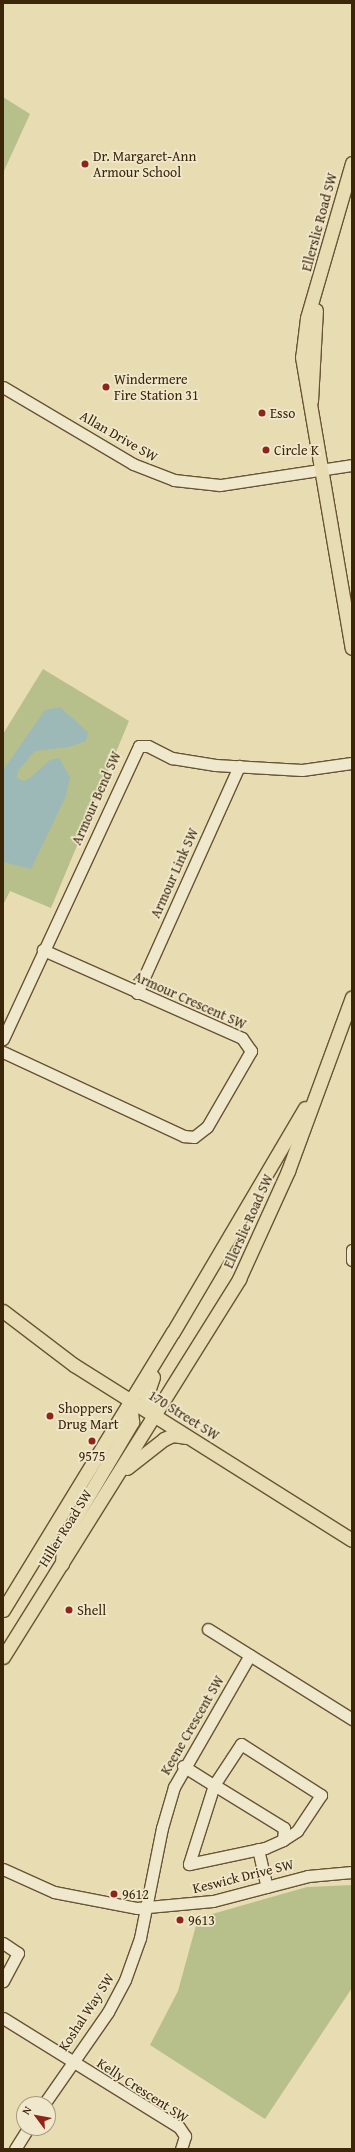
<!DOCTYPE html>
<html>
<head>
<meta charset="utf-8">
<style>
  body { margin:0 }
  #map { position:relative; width:355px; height:2152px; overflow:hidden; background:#e8dcb2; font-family:"Gentium Book Plus",serif }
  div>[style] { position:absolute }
  .green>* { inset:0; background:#b7c08b }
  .water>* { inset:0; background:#9cb9b7 }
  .roads { filter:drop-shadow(1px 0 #675433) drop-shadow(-1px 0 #675433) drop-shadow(0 1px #675433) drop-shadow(0 -1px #675433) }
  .minor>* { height:11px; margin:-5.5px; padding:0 5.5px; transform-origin:5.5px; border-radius:5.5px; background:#f0e8cd }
  .major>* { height:13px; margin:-6.5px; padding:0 6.5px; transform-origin:6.5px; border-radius:6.5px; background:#e8dcb2 }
  .dots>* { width:11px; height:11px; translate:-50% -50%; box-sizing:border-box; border:2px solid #f0e8cd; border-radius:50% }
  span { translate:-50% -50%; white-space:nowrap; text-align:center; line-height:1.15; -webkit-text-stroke:3.5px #f0e8cd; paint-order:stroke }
  .poi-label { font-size:14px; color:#3c2609 }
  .left { translate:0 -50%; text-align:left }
  .street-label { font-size:14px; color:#3c2609 }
  .frame { position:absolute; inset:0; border:4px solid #3c2609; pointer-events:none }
  .north { position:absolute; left:16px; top:2096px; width:40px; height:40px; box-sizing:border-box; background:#f0e8cd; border:1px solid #a89a7f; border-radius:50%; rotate:302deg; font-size:11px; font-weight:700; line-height:16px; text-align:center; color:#3c2609 }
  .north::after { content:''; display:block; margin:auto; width:14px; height:18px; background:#8f2418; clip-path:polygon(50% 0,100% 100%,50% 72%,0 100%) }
</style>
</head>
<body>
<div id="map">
  <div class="green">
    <i style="clip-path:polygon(3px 97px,30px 114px,3px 173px)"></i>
    <i style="clip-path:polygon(43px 669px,129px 721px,51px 908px,10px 891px,3px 905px,3px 734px)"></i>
    <i style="clip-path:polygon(352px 1885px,352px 1988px,265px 2119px,150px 2045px,178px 1991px,198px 1918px,307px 1887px)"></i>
  </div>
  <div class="water">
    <i style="clip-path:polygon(60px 707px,88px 732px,86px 741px,69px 747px,35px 751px,18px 771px,17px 778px,24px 781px,30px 778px,50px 760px,59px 758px,70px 777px,66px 796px,31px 869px,3px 862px,3px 770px,45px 710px)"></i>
  </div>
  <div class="roads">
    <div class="minor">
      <i style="left:3px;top:387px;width:151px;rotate:30.6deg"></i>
      <i style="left:133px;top:464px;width:44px;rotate:21.3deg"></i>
      <i style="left:174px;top:480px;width:46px;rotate:6.2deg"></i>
      <i style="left:220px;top:485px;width:134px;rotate:-8.6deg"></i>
      <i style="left:137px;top:993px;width:249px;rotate:-65.8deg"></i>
      <i style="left:3px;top:1039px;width:323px;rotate:-65.1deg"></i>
      <i style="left:139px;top:746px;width:9px"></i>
      <i style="left:148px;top:746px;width:27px;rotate:27deg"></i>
      <i style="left:172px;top:758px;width:44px;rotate:9.2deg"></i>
      <i style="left:215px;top:765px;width:87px;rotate:3.3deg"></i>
      <i style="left:302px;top:770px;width:50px;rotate:-8deg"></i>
      <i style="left:3px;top:1052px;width:200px;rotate:24.9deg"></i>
      <i style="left:184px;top:1136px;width:10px;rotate:6deg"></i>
      <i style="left:194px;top:1137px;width:16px;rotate:-38deg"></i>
      <i style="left:207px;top:1127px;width:88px;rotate:-59.9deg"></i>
      <i style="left:251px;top:1051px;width:16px;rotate:-125deg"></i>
      <i style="left:242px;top:1038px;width:218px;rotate:-156.1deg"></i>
      <i style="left:352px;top:1250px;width:10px;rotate:90deg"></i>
      <i style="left:208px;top:1629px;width:170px;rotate:32deg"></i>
      <i style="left:183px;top:1766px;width:36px;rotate:32deg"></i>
      <i style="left:214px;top:1785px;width:83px;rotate:107.6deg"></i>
      <i style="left:189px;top:1864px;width:78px;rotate:-11.9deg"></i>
      <i style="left:265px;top:1848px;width:20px;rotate:-24deg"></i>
      <i style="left:283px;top:1840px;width:12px;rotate:-85deg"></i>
      <i style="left:284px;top:1828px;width:82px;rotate:-148.4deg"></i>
      <i style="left:214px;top:1785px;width:49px;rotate:-56.6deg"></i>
      <i style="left:241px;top:1744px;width:95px;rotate:32.5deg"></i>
      <i style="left:321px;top:1795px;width:43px;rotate:123.7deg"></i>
      <i style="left:297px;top:1831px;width:17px;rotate:147deg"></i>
      <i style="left:258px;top:1849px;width:39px;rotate:77deg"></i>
      <i style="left:3px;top:1869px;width:56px;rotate:24.3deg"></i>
      <i style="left:54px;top:1892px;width:85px;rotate:10.9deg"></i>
      <i style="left:137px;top:1908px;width:76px;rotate:-5.3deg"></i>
      <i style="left:213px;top:1901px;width:98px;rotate:-14.7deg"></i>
      <i style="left:308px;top:1876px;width:44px;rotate:-5.2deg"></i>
      <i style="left:3px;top:1943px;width:18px;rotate:34deg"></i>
      <i style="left:18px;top:1953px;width:32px;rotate:118deg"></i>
      <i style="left:3px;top:2018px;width:207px;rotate:31.8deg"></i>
      <i style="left:179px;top:2127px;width:11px;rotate:56deg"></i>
      <i style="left:185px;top:2136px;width:14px;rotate:107deg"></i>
      <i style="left:44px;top:2104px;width:112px;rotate:-55.2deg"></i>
      <i style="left:108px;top:2012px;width:36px;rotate:-62deg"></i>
      <i style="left:125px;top:1980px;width:45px;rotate:-70.3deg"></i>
      <i style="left:140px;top:1938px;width:112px;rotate:-78.7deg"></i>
      <i style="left:162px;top:1828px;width:43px;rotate:-73.7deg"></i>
      <i style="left:174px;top:1787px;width:152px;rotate:-60.1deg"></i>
      <i style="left:15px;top:2149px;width:25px;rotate:-58deg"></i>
    </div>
    <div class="major">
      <i style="left:352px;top:163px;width:161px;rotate:106.2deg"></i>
      <i style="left:307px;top:318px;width:39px;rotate:97deg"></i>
      <i style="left:302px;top:357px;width:295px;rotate:80.3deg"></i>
      <i style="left:311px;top:401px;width:91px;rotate:-86.9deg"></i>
      <i style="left:3px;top:1311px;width:89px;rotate:37.3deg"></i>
      <i style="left:74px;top:1365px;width:328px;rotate:32.2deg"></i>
      <i style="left:153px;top:1377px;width:21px;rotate:109deg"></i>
      <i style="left:146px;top:1397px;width:21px;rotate:67deg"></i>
      <i style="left:127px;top:1468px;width:47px;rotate:-38.1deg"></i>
      <i style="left:164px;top:1439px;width:10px;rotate:-24deg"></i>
      <i style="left:173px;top:1435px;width:12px;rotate:9deg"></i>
      <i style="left:62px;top:1564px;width:20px;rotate:-87deg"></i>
      <i style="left:63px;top:1544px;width:15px;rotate:-70deg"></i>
      <i style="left:68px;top:1530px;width:126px;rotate:-59.3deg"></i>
      <i style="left:132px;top:1422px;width:21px;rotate:-95deg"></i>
      <i style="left:3px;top:1610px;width:326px;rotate:-58.6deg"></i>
      <i style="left:173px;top:1332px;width:260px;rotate:-59.5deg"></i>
      <i style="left:3px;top:1657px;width:446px;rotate:-58deg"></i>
      <i style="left:239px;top:1279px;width:119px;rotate:-65.6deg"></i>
      <i style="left:288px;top:1171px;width:185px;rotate:-69.8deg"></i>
    </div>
  </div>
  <div class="dots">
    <i style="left:85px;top:164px;background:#8f2418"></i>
    <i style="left:106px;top:387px;background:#8f2418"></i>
    <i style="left:262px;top:413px;background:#8f2418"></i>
    <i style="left:266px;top:450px;background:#8f2418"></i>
    <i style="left:50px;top:1416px;background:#8f2418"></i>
    <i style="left:92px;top:1441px;background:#8f2418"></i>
    <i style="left:69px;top:1610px;background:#8f2418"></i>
    <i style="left:114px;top:1894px;background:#8f2418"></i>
    <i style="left:180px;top:1920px;background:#8f2418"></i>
  </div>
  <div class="poi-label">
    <span class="left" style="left:93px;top:164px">Dr. Margaret-Ann<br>Armour School</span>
    <span class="left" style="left:114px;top:387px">Windermere<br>Fire Station 31</span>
    <span class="left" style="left:270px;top:413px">Esso</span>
    <span class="left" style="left:274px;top:450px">Circle K</span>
    <span class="left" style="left:58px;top:1416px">Shoppers<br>Drug Mart</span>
    <span style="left:92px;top:1456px">9575</span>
    <span class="left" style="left:77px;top:1610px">Shell</span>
    <span class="left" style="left:122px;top:1894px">9612</span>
    <span class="left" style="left:188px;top:1920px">9613</span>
  </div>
  <div class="street-label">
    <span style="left:319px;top:222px;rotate:-75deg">Ellerslie Road SW</span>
    <span style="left:119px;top:436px;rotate:30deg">Allan Drive SW</span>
    <span style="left:96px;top:798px;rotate:-66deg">Armour Bend SW</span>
    <span style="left:174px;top:873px;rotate:-66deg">Armour Link SW</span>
    <span style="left:190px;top:1000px;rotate:24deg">Armour Crescent SW</span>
    <span style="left:248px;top:1221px;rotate:-66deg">Ellerslie Road SW</span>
    <span style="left:184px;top:1415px;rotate:32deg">170 Street SW</span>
    <span style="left:65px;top:1528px;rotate:-58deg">Hiller Road SW</span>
    <span style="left:192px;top:1725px;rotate:-60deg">Keene Crescent SW</span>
    <span style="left:243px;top:1876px;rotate:-14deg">Keswick Drive SW</span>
    <span style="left:86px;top:2012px;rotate:-57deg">Koshal Way SW</span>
    <span style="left:143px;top:2090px;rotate:33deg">Kelly Crescent SW</span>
  </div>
  <div class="frame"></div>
  <div class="north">N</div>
</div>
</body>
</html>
